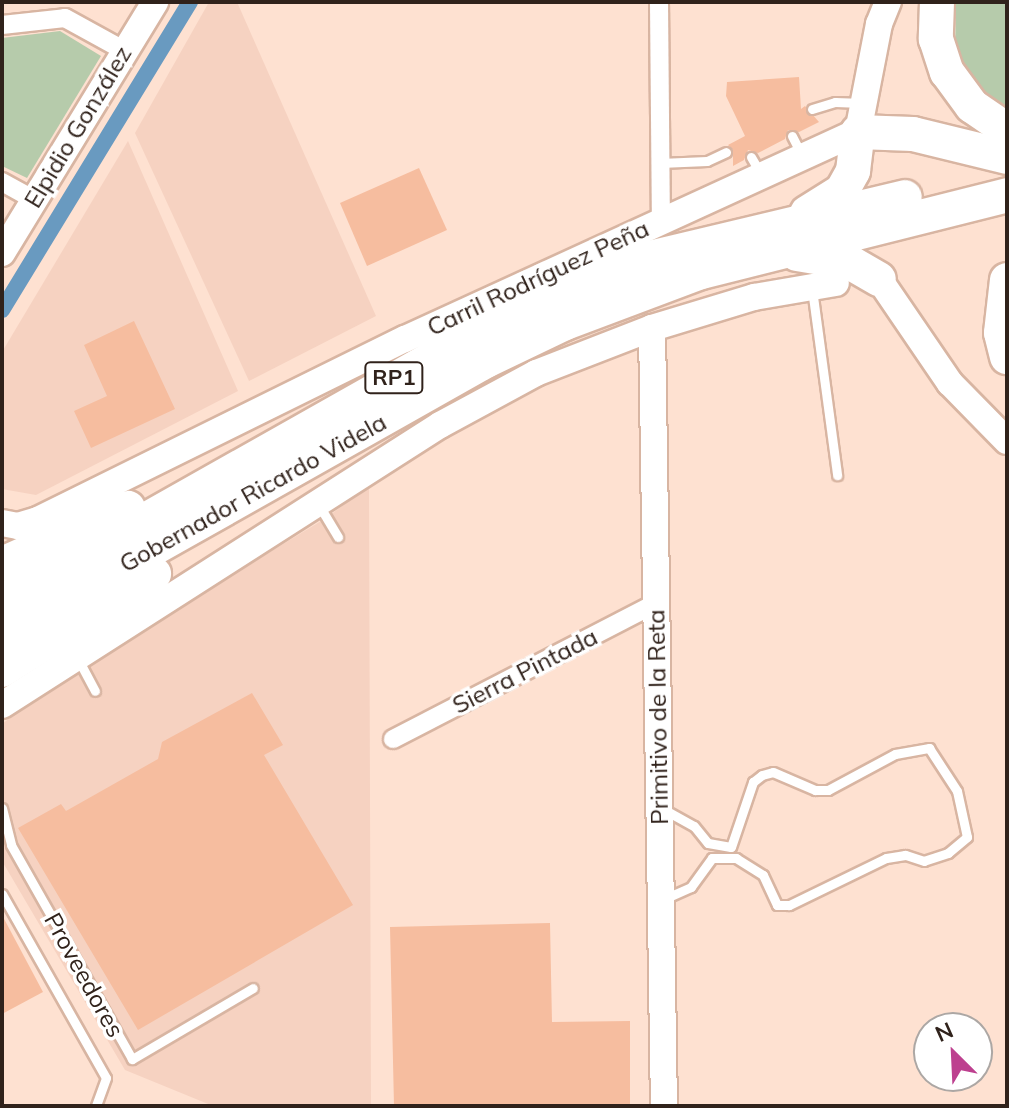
<!DOCTYPE html>
<html>
<head>
<meta charset="utf-8">
<style>
  body { margin:0 }
  #map { position:relative; width:1009px; height:1108px; overflow:hidden; background:#fee1d1; font-family:Mulish,sans-serif }
  div>[style] { position:absolute }
  .built>* { inset:0; background:#f6d2c1 }
  .green>* { inset:0; background:#b6cbab }
  .canal>* { height:16px; margin:-8px; padding:0 8px; transform-origin:8px; border-radius:8px; background:#699ac0 }
  .building>* { inset:0; background:#f6bd9f }
  .roads { filter:drop-shadow(2px 0 #d8b5a2) drop-shadow(-2px 0 #d8b5a2) drop-shadow(0 2px #d8b5a2) drop-shadow(0 -2px #d8b5a2) }
  .lane>* { height:9px; margin:-4.5px; padding:0 4.5px; transform-origin:4.5px; border-radius:4.5px; background:#fff }
  .street>* { height:18px; margin:-9px; padding:0 9px; transform-origin:9px; border-radius:9px; background:#fff }
  .secondary>* { height:26px; margin:-13px; padding:0 13px; transform-origin:13px; border-radius:13px; background:#fff }
  .highway>* { height:34px; margin:-17px; padding:0 17px; transform-origin:17px; border-radius:17px; background:#fff }
  span { translate:-50% -50%; white-space:nowrap; text-align:center; line-height:1.15; -webkit-text-stroke:7px #fff; paint-order:stroke }
  .shield-label span { padding:2px 6px; background:#fff; border:2px solid; border-radius:6px; -webkit-text-stroke-width:0 }
  .shield-label { font-size:22px; color:#30221b; font-weight:700 }
  .street-label { font-size:24px; color:#30221b }
  .frame { position:absolute; inset:0; border:4px solid #30221b; pointer-events:none }
  .north { position:absolute; left:913px; top:1012px; width:80px; height:80px; box-sizing:border-box; background:#fff; border:2px solid #aca7a4; border-radius:50%; rotate:336deg; font-size:22px; font-weight:700; line-height:32px; text-align:center; color:#30221b }
  .north::after { content:''; display:block; margin:auto; width:28px; height:36px; background:#bd408f; clip-path:polygon(50% 0,100% 100%,50% 72%,0 100%) }
</style>
</head>
<body>
<div id="map">
  <div class="built">
    <i style="clip-path:polygon(209px 2px,237px 2px,376px 316px,249px 381px,135px 133px)"></i>
    <i style="clip-path:polygon(128px 141px,238px 391px,36px 495px,2px 489px,2px 352px)"></i>
    <i style="clip-path:polygon(369px 486px,371px 1106px,213px 1106px,125px 1070px,2px 861px,2px 724px,69px 674px,326px 518px)"></i>
  </div>
  <div class="green">
    <i style="clip-path:polygon(956px 2px,1007px 2px,1007px 116px,980px 92px,955px 53px)"></i>
    <i style="clip-path:polygon(60px 31px,101px 56px,27px 178px,2px 166px,2px 38px)"></i>
  </div>
  <div class="canal">
    <i style="left:2px;top:310px;width:361px;rotate:-58.6deg"></i>
  </div>
  <div class="building">
    <i style="clip-path:polygon(799px 77px,801px 109px,805px 106px,819px 122px,799px 132px,788px 130px,785px 139px,758px 153px,748px 150px,744px 160px,733px 166px,733px 150px,728px 145px,745px 136px,726px 96px,727px 82px)"></i>
    <i style="clip-path:polygon(419px 168px,447px 230px,367px 266px,340px 203px)"></i>
    <i style="clip-path:polygon(134px 321px,175px 409px,91px 448px,74px 411px,107px 396px,84px 345px)"></i>
    <i style="clip-path:polygon(252px 693px,283px 745px,264px 755px,353px 905px,138px 1030px,18px 828px,61px 804px,66px 811px,158px 759px,162px 742px)"></i>
    <i style="clip-path:polygon(2px 915px,43px 992px,2px 1014px)"></i>
    <i style="clip-path:polygon(550px 923px,552px 1022px,630px 1021px,630px 1106px,394px 1106px,390px 927px)"></i>
  </div>
  <div class="roads">
    <div class="lane">
      <i style="left:812px;top:109px;width:24px;rotate:-17deg"></i>
      <i style="left:835px;top:102px;width:27px;rotate:2deg"></i>
      <i style="left:792px;top:136px;width:20px;rotate:63deg"></i>
      <i style="left:751px;top:157px;width:20px;rotate:60deg"></i>
      <i style="left:660px;top:163px;width:47px;rotate:-2.4deg"></i>
      <i style="left:707px;top:161px;width:21px;rotate:-25deg"></i>
      <i style="left:812px;top:289px;width:188px;rotate:82.3deg"></i>
      <i style="left:320px;top:507px;width:35px;rotate:59deg"></i>
      <i style="left:78px;top:659px;width:36px;rotate:62deg"></i>
      <i style="left:2px;top:808px;width:38px;rotate:76deg"></i>
      <i style="left:11px;top:845px;width:246px;rotate:60.5deg"></i>
      <i style="left:132px;top:1059px;width:140px;rotate:-30.4deg"></i>
      <i style="left:663px;top:809px;width:35px;rotate:29deg"></i>
      <i style="left:694px;top:826px;width:22px;rotate:51deg"></i>
      <i style="left:708px;top:843px;width:23px;rotate:10deg"></i>
      <i style="left:731px;top:847px;width:69px;rotate:-71.3deg"></i>
      <i style="left:753px;top:782px;width:11px;rotate:-38deg"></i>
      <i style="left:762px;top:775px;width:11px;rotate:-15deg"></i>
      <i style="left:773px;top:772px;width:46px;rotate:23.2deg"></i>
      <i style="left:815px;top:790px;width:13px"></i>
      <i style="left:828px;top:790px;width:76px;rotate:-28.2deg"></i>
      <i style="left:895px;top:754px;width:35px;rotate:-10deg"></i>
      <i style="left:929px;top:748px;width:51px;rotate:56.9deg"></i>
      <i style="left:957px;top:791px;width:47px;rotate:77.7deg"></i>
      <i style="left:967px;top:837px;width:25px;rotate:140deg"></i>
      <i style="left:948px;top:853px;width:25px;rotate:162deg"></i>
      <i style="left:924px;top:861px;width:20px;rotate:-162deg"></i>
      <i style="left:905px;top:855px;width:19px;rotate:171deg"></i>
      <i style="left:886px;top:858px;width:108px;rotate:154.1deg"></i>
      <i style="left:789px;top:905px;width:12px;rotate:180deg"></i>
      <i style="left:777px;top:905px;width:33px;rotate:-115deg"></i>
      <i style="left:763px;top:875px;width:32px;rotate:-148deg"></i>
      <i style="left:736px;top:858px;width:24px;rotate:180deg"></i>
      <i style="left:712px;top:858px;width:36px;rotate:126deg"></i>
      <i style="left:691px;top:887px;width:30px;rotate:156deg"></i>
      <i style="left:2px;top:894px;width:211px;rotate:60.5deg"></i>
      <i style="left:106px;top:1078px;width:30px;rotate:110deg"></i>
    </div>
    <div class="street">
      <i style="left:659px;top:2px;width:219px;rotate:89.5deg"></i>
      <i style="left:2px;top:25px;width:63px;rotate:-6.3deg"></i>
      <i style="left:65px;top:18px;width:68px;rotate:28.8deg"></i>
      <i style="left:2px;top:182px;width:37px;rotate:29deg"></i>
      <i style="left:393px;top:739px;width:296px;rotate:-27.3deg"></i>
    </div>
    <div class="secondary">
      <i style="left:2px;top:253px;width:294px;rotate:-58.6deg"></i>
      <i style="left:879px;top:279px;width:126px;rotate:55.7deg"></i>
      <i style="left:950px;top:383px;width:81px;rotate:45.5deg"></i>
      <i style="left:652px;top:328px;width:778px;rotate:89.12deg"></i>
      <i style="left:2px;top:523px;width:16px;rotate:11deg"></i>
      <i style="left:18px;top:526px;width:21px;rotate:-17deg"></i>
      <i style="left:38px;top:520px;width:409px;rotate:-26.3deg"></i>
      <i style="left:405px;top:339px;width:498px;rotate:-24.6deg"></i>
      <i style="left:858px;top:132px;width:110px;rotate:-79deg"></i>
      <i style="left:879px;top:24px;width:24px;rotate:-68deg"></i>
      <i style="left:2px;top:705px;width:520px;rotate:-32.59deg"></i>
      <i style="left:440px;top:425px;width:109px;rotate:-28.4deg"></i>
      <i style="left:536px;top:373px;width:124px;rotate:-21.2deg"></i>
      <i style="left:652px;top:328px;width:107px;rotate:-16.9deg"></i>
      <i style="left:754px;top:297px;width:83px;rotate:-9.7deg"></i>
    </div>
    <div class="highway">
      <i style="left:937px;top:2px;width:37px;rotate:92deg"></i>
      <i style="left:936px;top:39px;width:35px;rotate:72deg"></i>
      <i style="left:947px;top:72px;width:42px;rotate:53.7deg"></i>
      <i style="left:972px;top:106px;width:42px;rotate:34.4deg"></i>
      <i style="left:807px;top:213px;width:41px;rotate:-32.2deg"></i>
      <i style="left:842px;top:191px;width:23px;rotate:-61deg"></i>
      <i style="left:853px;top:171px;width:39px;rotate:-83deg"></i>
      <i style="left:858px;top:132px;width:55px;rotate:2.1deg"></i>
      <i style="left:913px;top:134px;width:97px;rotate:13.7deg"></i>
      <i style="left:797px;top:254px;width:55px;rotate:9.5deg"></i>
      <i style="left:851px;top:263px;width:32px;rotate:30deg"></i>
      <i style="left:1007px;top:280px;width:53px;rotate:96.5deg"></i>
      <i style="left:1001px;top:333px;width:25px;rotate:76deg"></i>
      <i style="left:2px;top:564px;width:138px;rotate:-24deg"></i>
      <i style="left:2px;top:601px;width:582px;rotate:-29.43deg"></i>
      <i style="left:509px;top:315px;width:147px;rotate:-22.4deg"></i>
      <i style="left:645px;top:259px;width:267px;rotate:-13.4deg"></i>
      <i style="left:2px;top:634px;width:556px;rotate:-29.43deg"></i>
      <i style="left:486px;top:361px;width:88px;rotate:-25.7deg"></i>
      <i style="left:565px;top:323px;width:145px;rotate:-20.6deg"></i>
      <i style="left:701px;top:272px;width:316px;rotate:-14.1deg"></i>
      <i style="left:2px;top:670px;width:180px;rotate:-32.3deg"></i>
    </div>
  </div>
  <div class="shield-label">
    <span style="left:394px;top:378px">RP1</span>
  </div>
  <div class="street-label">
    <span style="left:78px;top:127px;rotate:-59deg">Elpidio González</span>
    <span style="left:538px;top:278px;rotate:-25deg">Carril Rodríguez Peña</span>
    <span style="left:253px;top:493px;rotate:-29deg">Gobernador Ricardo Videla</span>
    <span style="left:525px;top:671px;rotate:-27deg">Sierra Pintada</span>
    <span style="left:658px;top:717px;rotate:-91deg">Primitivo de la Reta</span>
    <span style="left:84px;top:975px;rotate:61deg">Proveedores</span>
  </div>
  <div class="frame"></div>
  <div class="north">N</div>
</div>
</body>
</html>
